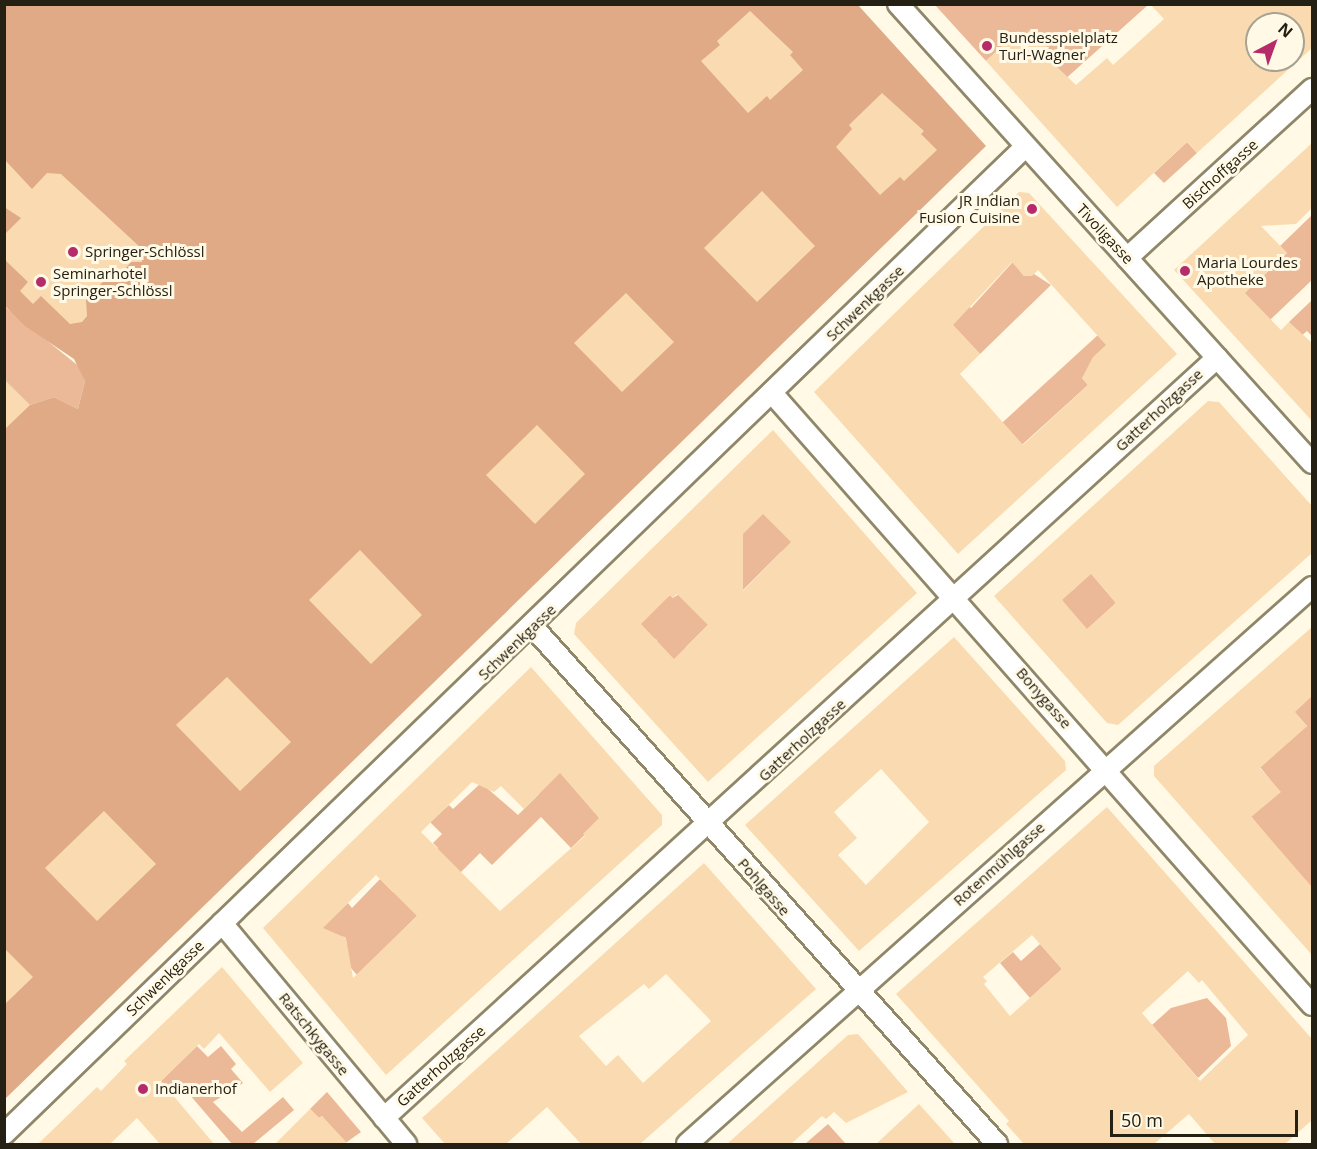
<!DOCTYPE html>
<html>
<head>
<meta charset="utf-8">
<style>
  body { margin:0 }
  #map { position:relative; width:1317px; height:1149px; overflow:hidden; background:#fff9e5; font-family:"Open Sans",sans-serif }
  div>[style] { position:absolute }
  .green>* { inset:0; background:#ebb997 }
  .forest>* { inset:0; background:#dfaa85 }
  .building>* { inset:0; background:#fadbb1 }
  .roads { filter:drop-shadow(2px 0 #908769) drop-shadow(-2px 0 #908769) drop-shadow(0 2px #908769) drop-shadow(0 -2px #908769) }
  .street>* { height:20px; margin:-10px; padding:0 10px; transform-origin:10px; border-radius:10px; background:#fff }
  .dots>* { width:16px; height:16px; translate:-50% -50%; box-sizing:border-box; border:3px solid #fff9e5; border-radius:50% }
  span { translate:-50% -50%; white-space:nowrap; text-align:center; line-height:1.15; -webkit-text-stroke:6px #fff9e5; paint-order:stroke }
  .poi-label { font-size:15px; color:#242014 }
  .left { translate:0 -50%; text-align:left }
  .right { translate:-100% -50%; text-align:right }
  .street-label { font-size:15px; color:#242014 }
  .frame { position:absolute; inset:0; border:6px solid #242014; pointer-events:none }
  .north { position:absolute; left:1245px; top:12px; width:60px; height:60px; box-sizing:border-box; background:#fff9e5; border:2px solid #a7a291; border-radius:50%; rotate:41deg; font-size:16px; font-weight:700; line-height:24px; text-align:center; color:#242014 }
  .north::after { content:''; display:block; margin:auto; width:21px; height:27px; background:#b62c6a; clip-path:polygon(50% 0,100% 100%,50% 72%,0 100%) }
  .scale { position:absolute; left:1110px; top:1110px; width:188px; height:27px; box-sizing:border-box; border:3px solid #242014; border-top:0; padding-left:8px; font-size:18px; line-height:21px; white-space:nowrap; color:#242014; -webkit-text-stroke:4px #fff9e5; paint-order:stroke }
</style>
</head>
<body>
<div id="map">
  <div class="green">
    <i style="clip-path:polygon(935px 5px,1148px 5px,1063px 81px,1052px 70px,1056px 66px,1052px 61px,1053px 54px,1031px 30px,1023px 37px,1018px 32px,986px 61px)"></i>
    <i style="clip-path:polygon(1187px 142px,1197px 153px,1164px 183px,1154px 173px)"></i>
    <i style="clip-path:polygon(1312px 215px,1312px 280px,1268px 322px,1230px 276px,1261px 278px,1287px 253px,1280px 246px)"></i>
    <i style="clip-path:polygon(1021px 253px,1020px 271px,1024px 276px,1034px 274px,1051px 285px,980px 354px,951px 323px,968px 306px,971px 308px)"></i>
    <i style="clip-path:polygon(1312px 300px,1312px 336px,1307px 331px,1300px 337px,1289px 322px)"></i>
    <i style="clip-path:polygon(4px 306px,81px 368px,85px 381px,78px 409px,54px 397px,30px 405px,5px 379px)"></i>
    <i style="clip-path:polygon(1099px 334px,1110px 347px,1082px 378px,1088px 385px,1012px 454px,968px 454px)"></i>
    <i style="clip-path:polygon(771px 494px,815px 542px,781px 552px,686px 647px,707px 709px,655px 646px,657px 640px,633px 628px,670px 595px,673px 598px,737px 556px,743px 546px,737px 540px)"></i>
    <i style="clip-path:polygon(1089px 571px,1116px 603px,1084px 632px,1060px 597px,1073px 590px)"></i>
    <i style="clip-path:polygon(1312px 696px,1312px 889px,1248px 813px,1280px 792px,1260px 767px,1307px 726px,1291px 708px)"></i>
    <i style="clip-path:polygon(555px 759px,594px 812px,604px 813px,593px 827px,571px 848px,541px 817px,492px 865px,480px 853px,453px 880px,433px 853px,438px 848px,433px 843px,442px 834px,430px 822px,449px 805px,453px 809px,481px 783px,518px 815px,539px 794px)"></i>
    <i style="clip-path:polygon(380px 879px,393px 892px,397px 889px,424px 909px,357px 975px,338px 953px,347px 944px,345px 937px,322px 934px,323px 927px,348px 903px,352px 908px)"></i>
    <i style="clip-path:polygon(1040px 944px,1062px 969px,1030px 998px,1000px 963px,1013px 952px,1021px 961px)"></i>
    <i style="clip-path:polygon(1207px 998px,1226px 1018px,1231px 1046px,1198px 1078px,1152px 1025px,1171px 1008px)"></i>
    <i style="clip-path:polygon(197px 1046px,208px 1057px,221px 1046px,236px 1064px,231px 1069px,243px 1083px,213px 1102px,242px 1132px,283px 1097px,294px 1110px,253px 1144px,232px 1144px,183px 1087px,173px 1083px,167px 1088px,161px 1081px)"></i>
    <i style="clip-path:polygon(327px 1092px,361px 1132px,344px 1144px,322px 1116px,319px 1118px,310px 1109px)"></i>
    <i style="clip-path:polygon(828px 1124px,846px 1144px,805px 1144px)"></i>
  </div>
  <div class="forest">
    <i style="clip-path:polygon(5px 5px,858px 5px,986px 146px,5px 1099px,5px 379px,30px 405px,54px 397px,78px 409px,85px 381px,74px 359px,25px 326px,5px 306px)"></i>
  </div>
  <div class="building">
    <i style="clip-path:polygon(evenodd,1150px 4px,1312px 4px,1312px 48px,1197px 153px,1187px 142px,1117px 207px,986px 61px,1018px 31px,1023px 37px,1031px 29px,1053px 54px,1056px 66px,1076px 85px,1107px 58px,1113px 65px,1164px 19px,1150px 4px,1257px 24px,1293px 24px,1293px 60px,1257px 60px,1257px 24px)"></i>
    <i style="clip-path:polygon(750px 11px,793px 52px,790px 55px,803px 70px,770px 100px,767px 96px,748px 113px,701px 61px,720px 45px,717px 41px)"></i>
    <i style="clip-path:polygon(882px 93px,924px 131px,921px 134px,937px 150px,904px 181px,900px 177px,880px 195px,836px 147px,852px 129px,849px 125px)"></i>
    <i style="clip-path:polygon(1312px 143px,1312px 208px,1296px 224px,1261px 226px,1287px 253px,1245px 293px,1281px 330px,1289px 322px,1312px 343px,1312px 421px,1174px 270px)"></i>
    <i style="clip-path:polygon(4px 159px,32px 189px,47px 173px,61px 174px,141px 248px,142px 262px,131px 262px,118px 277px,113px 271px,86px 300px,87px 316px,82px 322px,70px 324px,41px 296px,33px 304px,20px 291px,28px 282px,4px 259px,4px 235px,21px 218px,4px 207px)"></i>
    <i style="clip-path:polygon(762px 191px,815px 246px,757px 302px,704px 248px)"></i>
    <i style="clip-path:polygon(evenodd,1019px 192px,1029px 193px,1177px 354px,958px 554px,814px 392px,1019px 192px,1012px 262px,1024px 276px,1032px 276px,1038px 270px,1106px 345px,1093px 357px,1082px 378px,1088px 385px,1023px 445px,960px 374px,980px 354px,953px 325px,1012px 262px)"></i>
    <i style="clip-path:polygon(626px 293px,674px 342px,622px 392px,574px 343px)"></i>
    <i style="clip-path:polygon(4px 379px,30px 405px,4px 430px)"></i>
    <i style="clip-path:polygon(evenodd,1208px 401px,1219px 402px,1312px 506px,1312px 553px,1118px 725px,1107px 723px,994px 596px,1208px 401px,1091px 574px,1116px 603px,1087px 629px,1062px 600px,1091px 574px)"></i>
    <i style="clip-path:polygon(537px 425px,585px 474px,535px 524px,486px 475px)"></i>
    <i style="clip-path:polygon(evenodd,773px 430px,917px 593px,708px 782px,574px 634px,576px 623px,773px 430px,763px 514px,791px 542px,743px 591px,743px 534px,763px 514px,773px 430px,677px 594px,708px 625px,674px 659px,641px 624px,670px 595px,673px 598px,677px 594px)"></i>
    <i style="clip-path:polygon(360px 550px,422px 615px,371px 664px,309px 600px)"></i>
    <i style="clip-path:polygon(1312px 627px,1312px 696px,1295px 712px,1307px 726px,1260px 768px,1281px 792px,1251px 817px,1312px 887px,1312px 955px,1154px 776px,1154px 766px)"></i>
    <i style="clip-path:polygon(evenodd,954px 637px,1065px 761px,1066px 770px,859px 951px,745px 825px,954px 637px,881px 769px,929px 822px,866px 885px,838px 855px,857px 838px,834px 812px,881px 769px)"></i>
    <i style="clip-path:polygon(evenodd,531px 667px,662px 815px,662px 825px,386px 1075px,263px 928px,531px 667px,560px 773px,599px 818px,583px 834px,585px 836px,500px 911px,421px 832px,472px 782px,494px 792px,501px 786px,524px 809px,560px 773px,531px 667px,376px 875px,417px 916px,353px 978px,346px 938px,323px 928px,376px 875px)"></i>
    <i style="clip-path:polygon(227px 677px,291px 742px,240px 791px,176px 725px)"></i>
    <i style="clip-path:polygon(evenodd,1107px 807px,1312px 1039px,1312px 1120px,1285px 1144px,1215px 1144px,1189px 1114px,1154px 1144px,1024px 1144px,1006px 1124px,1009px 1121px,896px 994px,1107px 807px,1032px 935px,1062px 969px,1010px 1016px,984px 984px,987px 981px,983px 977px,1032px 935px,1107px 807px,1188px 971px,1199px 983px,1202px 980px,1248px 1035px,1200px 1081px,1142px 1013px,1188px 971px)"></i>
    <i style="clip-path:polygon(104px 811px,156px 864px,97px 921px,45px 868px)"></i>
    <i style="clip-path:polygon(evenodd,704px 863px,816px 989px,640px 1144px,581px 1144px,547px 1107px,506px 1144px,445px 1144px,422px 1118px,704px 863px,666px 974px,711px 1021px,643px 1083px,618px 1055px,606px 1066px,579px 1036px,644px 984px,649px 989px,666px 974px)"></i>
    <i style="clip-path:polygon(4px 948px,33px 977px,4px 1005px)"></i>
    <i style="clip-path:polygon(222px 967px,303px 1063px,270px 1092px,219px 1033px,204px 1049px,199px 1044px,161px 1081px,214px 1144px,160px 1144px,137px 1118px,110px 1144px,38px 1144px,97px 1087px,101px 1091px,127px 1064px,124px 1061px)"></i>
    <i style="clip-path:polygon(858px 1034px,908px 1092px,846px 1123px,834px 1112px,826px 1119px,822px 1116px,791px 1144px,727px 1144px,848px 1035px)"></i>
    <i style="clip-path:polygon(919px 1104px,955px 1144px,876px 1144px)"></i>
    <i style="clip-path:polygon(310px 1109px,319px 1118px,322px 1116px,348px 1144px,275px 1144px)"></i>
  </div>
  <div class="roads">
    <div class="street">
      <i style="left:898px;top:4px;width:618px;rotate:47.95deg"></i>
      <i style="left:1127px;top:258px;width:251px;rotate:-42.4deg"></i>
      <i style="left:772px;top:393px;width:816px;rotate:48.58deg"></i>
      <i style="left:533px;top:627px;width:695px;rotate:48.09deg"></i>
      <i style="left:222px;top:923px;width:288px;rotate:50.2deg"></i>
      <i style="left:384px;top:1118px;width:1128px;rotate:-42.38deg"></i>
      <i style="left:4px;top:1134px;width:1421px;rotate:-44.03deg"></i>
      <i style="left:687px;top:1144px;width:837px;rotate:-41.71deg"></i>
    </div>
  </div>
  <div class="dots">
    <i style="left:987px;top:46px;background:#b62c6a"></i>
    <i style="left:1032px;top:209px;background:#b62c6a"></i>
    <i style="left:73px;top:252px;background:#b62c6a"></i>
    <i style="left:1185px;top:271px;background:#b62c6a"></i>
    <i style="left:41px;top:282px;background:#b62c6a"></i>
    <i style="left:143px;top:1089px;background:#b62c6a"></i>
  </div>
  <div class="poi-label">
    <span class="left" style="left:999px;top:46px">Bundesspielplatz<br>Turl-Wagner</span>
    <span class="right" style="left:1020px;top:209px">JR Indian<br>Fusion Cuisine</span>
    <span class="left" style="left:85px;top:252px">Springer-Schlössl</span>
    <span class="left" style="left:1197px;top:271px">Maria Lourdes<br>Apotheke</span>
    <span class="left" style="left:53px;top:282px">Seminarhotel<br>Springer-Schlössl</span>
    <span class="left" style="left:155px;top:1089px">Indianerhof</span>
  </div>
  <div class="street-label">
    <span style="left:1220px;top:174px;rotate:-42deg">Bischoffgasse</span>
    <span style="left:1105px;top:234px;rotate:47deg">Tivoligasse</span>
    <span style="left:865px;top:303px;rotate:-44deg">Schwenkgasse</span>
    <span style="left:1159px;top:410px;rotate:-43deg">Gatterholzgasse</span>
    <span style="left:517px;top:642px;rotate:-44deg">Schwenkgasse</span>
    <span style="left:1044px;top:698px;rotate:49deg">Bonygasse</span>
    <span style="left:802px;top:740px;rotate:-43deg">Gatterholzgasse</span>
    <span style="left:999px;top:864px;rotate:-42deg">Rotenmühlgasse</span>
    <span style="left:764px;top:887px;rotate:49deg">Pohlgasse</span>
    <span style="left:165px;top:978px;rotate:-44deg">Schwenkgasse</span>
    <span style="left:314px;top:1034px;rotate:51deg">Ratschkygasse</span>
    <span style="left:441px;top:1066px;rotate:-42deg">Gatterholzgasse</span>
  </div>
  <div class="frame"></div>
  <div class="north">N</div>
  <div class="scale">50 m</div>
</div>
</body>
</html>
